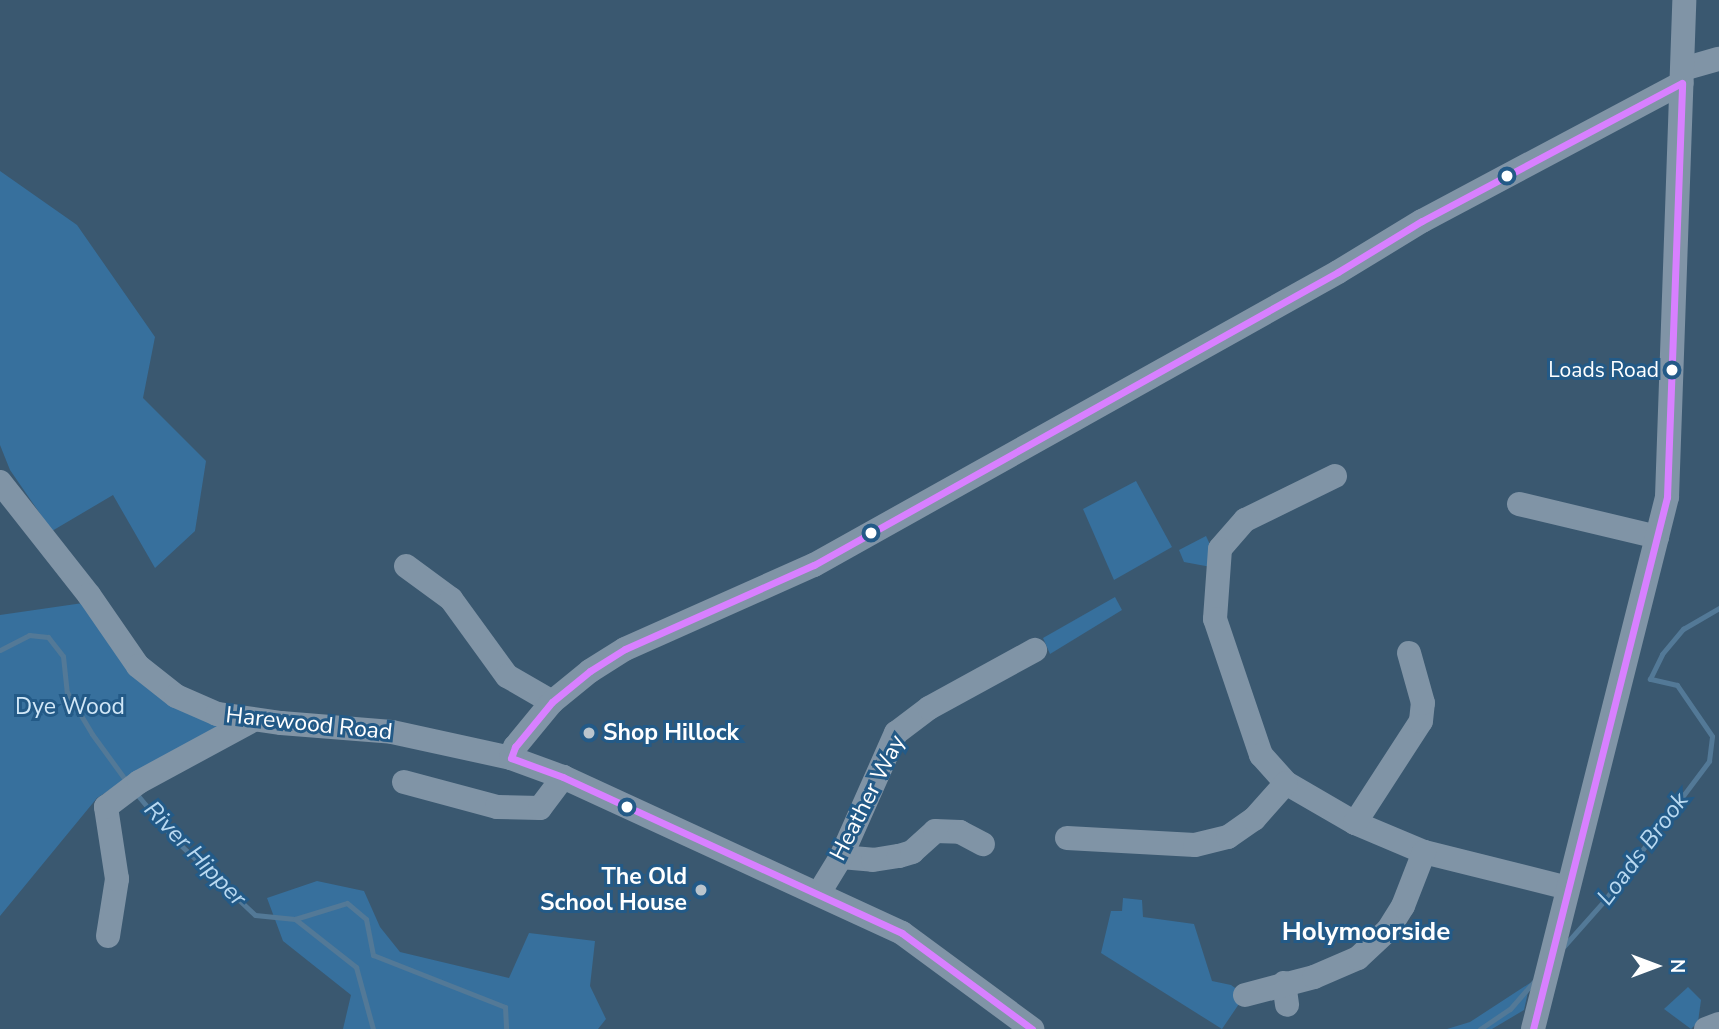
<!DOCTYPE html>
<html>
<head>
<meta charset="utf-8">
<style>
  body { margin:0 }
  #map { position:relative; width:1719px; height:1029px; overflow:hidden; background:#3a5870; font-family:"Nunito Sans",sans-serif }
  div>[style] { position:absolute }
  .green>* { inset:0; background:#37709d }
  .stream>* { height:5px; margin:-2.5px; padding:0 2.5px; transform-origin:2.5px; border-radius:2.5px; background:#537997 }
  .minor>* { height:24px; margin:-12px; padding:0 12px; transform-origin:12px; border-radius:12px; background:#8094a6 }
  .bus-1>* { height:7px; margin:-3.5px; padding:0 3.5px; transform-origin:3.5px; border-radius:3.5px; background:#d880ff }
  .dots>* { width:19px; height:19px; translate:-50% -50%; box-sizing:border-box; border:4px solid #235a87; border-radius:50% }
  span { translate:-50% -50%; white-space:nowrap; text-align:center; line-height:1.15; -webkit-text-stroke:6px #235a87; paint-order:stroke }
  .bus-label { font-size:21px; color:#fff }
  .right { translate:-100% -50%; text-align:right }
  .park-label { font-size:23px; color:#d1e7f7 }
  .street-label { font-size:23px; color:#fff }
  .poi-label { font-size:23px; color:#fff; font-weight:700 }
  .left { translate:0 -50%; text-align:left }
  .water-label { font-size:24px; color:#b9d9f1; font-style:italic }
  .quarter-label { font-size:26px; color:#fff; font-weight:700 }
  .north { position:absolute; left:1621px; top:931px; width:70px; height:70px; -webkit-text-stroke:5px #235a87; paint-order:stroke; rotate:90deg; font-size:19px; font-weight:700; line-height:28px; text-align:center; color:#fff }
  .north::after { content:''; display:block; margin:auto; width:24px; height:32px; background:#fff; clip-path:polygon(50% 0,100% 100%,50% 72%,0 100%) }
</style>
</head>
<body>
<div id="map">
  <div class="green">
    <i style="clip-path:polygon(0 171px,77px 225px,155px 337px,143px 398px,206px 461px,195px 531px,155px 568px,113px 495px,52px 531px,10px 470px,0 445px)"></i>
    <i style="clip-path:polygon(1136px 481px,1172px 547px,1114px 580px,1083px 509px)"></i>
    <i style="clip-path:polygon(1206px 536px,1214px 553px,1211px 567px,1184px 562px,1179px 550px)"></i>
    <i style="clip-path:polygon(1115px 597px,1122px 610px,1050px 654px,1043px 638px)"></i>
    <i style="clip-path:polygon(83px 603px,225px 725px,159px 759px,97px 798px,0 916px,0 615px)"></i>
    <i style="clip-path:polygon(317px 881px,364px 891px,380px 927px,400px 952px,509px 978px,529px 933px,595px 941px,590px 986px,606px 1019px,598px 1029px,343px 1029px,351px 995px,283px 941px,267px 898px)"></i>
    <i style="clip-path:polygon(1123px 898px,1142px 900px,1143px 917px,1194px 924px,1212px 981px,1231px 985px,1245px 995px,1222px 1029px,1101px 953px,1111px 911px,1122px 911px)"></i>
    <i style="clip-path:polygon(1530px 983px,1524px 1010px,1492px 1029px,1447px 1029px,1470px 1022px)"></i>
    <i style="clip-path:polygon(1688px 987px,1701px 1000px,1698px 1022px,1691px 1029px,1664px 1009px)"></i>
  </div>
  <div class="stream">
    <i style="left:0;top:650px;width:33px;rotate:-27deg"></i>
    <i style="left:29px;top:635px;width:19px;rotate:6deg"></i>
    <i style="left:48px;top:637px;width:24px;rotate:52deg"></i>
    <i style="left:63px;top:656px;width:36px;rotate:84deg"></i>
    <i style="left:67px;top:692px;width:49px;rotate:59.2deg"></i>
    <i style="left:92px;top:734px;width:59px;rotate:53.9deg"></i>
    <i style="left:135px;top:792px;width:60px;rotate:50.4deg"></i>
    <i style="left:173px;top:838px;width:112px;rotate:43.2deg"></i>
    <i style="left:255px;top:915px;width:40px;rotate:5.7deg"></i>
    <i style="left:295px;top:919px;width:54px;rotate:-17.1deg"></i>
    <i style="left:347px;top:903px;width:25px;rotate:40deg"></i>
    <i style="left:366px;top:919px;width:37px;rotate:79deg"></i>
    <i style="left:373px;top:955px;width:142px;rotate:21.5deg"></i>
    <i style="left:505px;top:1007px;width:22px;rotate:87deg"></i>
    <i style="left:295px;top:919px;width:78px;rotate:38.2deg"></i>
    <i style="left:356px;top:967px;width:64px;rotate:74.7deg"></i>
    <i style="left:1564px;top:946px;width:60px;rotate:-48.4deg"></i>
    <i style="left:1604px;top:901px;width:175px;rotate:-53.1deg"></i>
    <i style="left:1709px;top:761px;width:25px;rotate:-83deg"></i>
    <i style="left:1712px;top:736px;width:62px;rotate:-124.5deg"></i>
    <i style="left:1677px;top:685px;width:28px;rotate:-167deg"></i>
    <i style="left:1650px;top:679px;width:28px;rotate:-64deg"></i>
    <i style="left:1662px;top:654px;width:33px;rotate:-50deg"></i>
    <i style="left:1683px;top:629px;width:42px;rotate:-30.3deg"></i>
    <i style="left:1480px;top:1029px;width:36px;rotate:-34deg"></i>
    <i style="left:1510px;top:1009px;width:38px;rotate:-49deg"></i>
  </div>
  <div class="minor">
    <i style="left:1683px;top:69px;width:37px;rotate:-16deg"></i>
    <i style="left:1335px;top:476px;width:100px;rotate:153.9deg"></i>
    <i style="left:1245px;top:520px;width:38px;rotate:131deg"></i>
    <i style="left:1220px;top:549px;width:70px;rotate:94.1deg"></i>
    <i style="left:1215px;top:619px;width:144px;rotate:71.3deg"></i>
    <i style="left:1261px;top:755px;width:38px;rotate:48deg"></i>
    <i style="left:1286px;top:783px;width:80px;rotate:30.1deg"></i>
    <i style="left:1355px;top:823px;width:75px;rotate:22.8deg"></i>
    <i style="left:1424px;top:852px;width:148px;rotate:14deg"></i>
    <i style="left:0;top:482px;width:144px;rotate:51.8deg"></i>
    <i style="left:89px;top:595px;width:86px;rotate:55.4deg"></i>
    <i style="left:138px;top:666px;width:48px;rotate:38.3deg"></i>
    <i style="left:176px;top:696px;width:45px;rotate:23.7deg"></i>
    <i style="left:217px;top:714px;width:65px;rotate:8deg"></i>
    <i style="left:281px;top:723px;width:111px;rotate:4.6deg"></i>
    <i style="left:392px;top:732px;width:122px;rotate:12.3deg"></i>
    <i style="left:511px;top:758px;width:55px;rotate:20.1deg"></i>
    <i style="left:563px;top:777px;width:373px;rotate:24.7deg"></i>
    <i style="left:902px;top:933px;width:162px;rotate:36.4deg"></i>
    <i style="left:1519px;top:504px;width:142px;rotate:13.4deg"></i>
    <i style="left:406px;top:566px;width:56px;rotate:36.3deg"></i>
    <i style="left:451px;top:599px;width:95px;rotate:54deg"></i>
    <i style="left:507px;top:676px;width:52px;rotate:30deg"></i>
    <i style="left:511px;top:758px;width:12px;rotate:-70deg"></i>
    <i style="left:515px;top:747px;width:58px;rotate:-50.6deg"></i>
    <i style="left:552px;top:702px;width:49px;rotate:-39.2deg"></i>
    <i style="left:590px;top:671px;width:41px;rotate:-32.2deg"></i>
    <i style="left:625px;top:649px;width:207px;rotate:-24deg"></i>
    <i style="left:814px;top:565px;width:600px;rotate:-29.21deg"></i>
    <i style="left:1338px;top:272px;width:98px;rotate:-31.3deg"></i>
    <i style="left:1422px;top:221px;width:294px;rotate:-28deg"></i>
    <i style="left:404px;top:782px;width:96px;rotate:15deg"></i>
    <i style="left:497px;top:807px;width:43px;rotate:1.3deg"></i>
    <i style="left:540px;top:808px;width:39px;rotate:-53deg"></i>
    <i style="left:1355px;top:823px;width:121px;rotate:-57.1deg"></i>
    <i style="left:1421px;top:721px;width:18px;rotate:-84deg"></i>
    <i style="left:1423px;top:703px;width:52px;rotate:-105.6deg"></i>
    <i style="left:1067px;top:838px;width:128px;rotate:3.1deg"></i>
    <i style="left:1195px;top:845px;width:34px;rotate:-14deg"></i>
    <i style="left:1228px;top:837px;width:32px;rotate:-35deg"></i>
    <i style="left:1254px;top:819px;width:48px;rotate:-48.4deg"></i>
    <i style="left:841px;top:857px;width:32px;rotate:5deg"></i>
    <i style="left:873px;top:860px;width:26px;rotate:-9deg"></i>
    <i style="left:899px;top:856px;width:14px;rotate:-17deg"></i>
    <i style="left:912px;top:852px;width:31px;rotate:-42deg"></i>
    <i style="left:935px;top:831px;width:25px;rotate:2deg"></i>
    <i style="left:960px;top:832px;width:26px;rotate:28deg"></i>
    <i style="left:819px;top:893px;width:42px;rotate:-58.6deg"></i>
    <i style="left:841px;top:857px;width:136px;rotate:-66.1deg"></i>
    <i style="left:896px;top:733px;width:41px;rotate:-37.1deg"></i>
    <i style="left:929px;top:708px;width:121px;rotate:-28.7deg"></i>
    <i style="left:108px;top:936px;width:58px;rotate:-81deg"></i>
    <i style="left:117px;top:879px;width:73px;rotate:-98.7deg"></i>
    <i style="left:106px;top:807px;width:41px;rotate:-37.1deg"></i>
    <i style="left:139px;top:782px;width:130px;rotate:-28.5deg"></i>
    <i style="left:1284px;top:983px;width:22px;rotate:82deg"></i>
    <i style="left:1245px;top:995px;width:71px;rotate:-14.6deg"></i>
    <i style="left:1314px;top:977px;width:48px;rotate:-23.4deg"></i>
    <i style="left:1358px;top:958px;width:41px;rotate:-43deg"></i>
    <i style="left:1388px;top:930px;width:28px;rotate:-58deg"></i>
    <i style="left:1403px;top:906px;width:58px;rotate:-68.7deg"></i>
    <i style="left:1533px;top:1029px;width:549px;rotate:-75.86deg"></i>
    <i style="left:1667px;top:497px;width:497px;rotate:-88deg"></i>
    <i style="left:1706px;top:1029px;width:14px;rotate:-21deg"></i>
  </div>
  <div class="bus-1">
    <i style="left:1032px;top:1029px;width:162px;rotate:-143.6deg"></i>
    <i style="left:902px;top:933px;width:373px;rotate:-155.3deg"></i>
    <i style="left:563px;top:777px;width:55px;rotate:-159.9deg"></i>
    <i style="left:511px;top:758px;width:12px;rotate:-70deg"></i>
    <i style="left:515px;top:747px;width:58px;rotate:-50.6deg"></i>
    <i style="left:552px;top:702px;width:49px;rotate:-39.2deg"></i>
    <i style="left:590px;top:671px;width:41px;rotate:-32.2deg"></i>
    <i style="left:625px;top:649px;width:207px;rotate:-24deg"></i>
    <i style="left:814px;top:565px;width:600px;rotate:-29.21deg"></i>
    <i style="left:1338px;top:272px;width:98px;rotate:-31.3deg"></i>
    <i style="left:1422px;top:221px;width:294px;rotate:-28deg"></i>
    <i style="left:1533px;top:1029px;width:549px;rotate:-75.86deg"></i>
    <i style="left:1667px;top:497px;width:414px;rotate:-87.9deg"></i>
  </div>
  <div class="dots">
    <i style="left:1507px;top:176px;background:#fff"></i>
    <i style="left:1672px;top:370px;background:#fff"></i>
    <i style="left:871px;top:533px;background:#fff"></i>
    <i style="left:589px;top:733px;background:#bac5cd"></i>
    <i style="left:627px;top:807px;background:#fff"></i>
    <i style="left:701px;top:890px;background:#bac5cd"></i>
  </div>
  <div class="bus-label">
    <span class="right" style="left:1659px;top:370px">Loads Road</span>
  </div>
  <div class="park-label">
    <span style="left:70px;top:707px">Dye Wood</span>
  </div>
  <div class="street-label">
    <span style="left:309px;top:724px;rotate:6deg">Harewood Road</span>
    <span style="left:868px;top:798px;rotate:-63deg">Heather Way</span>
  </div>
  <div class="poi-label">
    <span class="left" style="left:603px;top:733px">Shop Hillock</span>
    <span class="right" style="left:687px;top:890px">The Old<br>School House</span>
  </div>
  <div class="water-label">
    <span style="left:1643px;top:849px;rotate:-53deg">Loads Brook</span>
    <span style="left:195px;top:854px;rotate:46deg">River Hipper</span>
  </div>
  <div class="quarter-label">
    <span style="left:1366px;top:932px">Holymoorside</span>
  </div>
  <div class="north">N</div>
</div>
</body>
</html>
